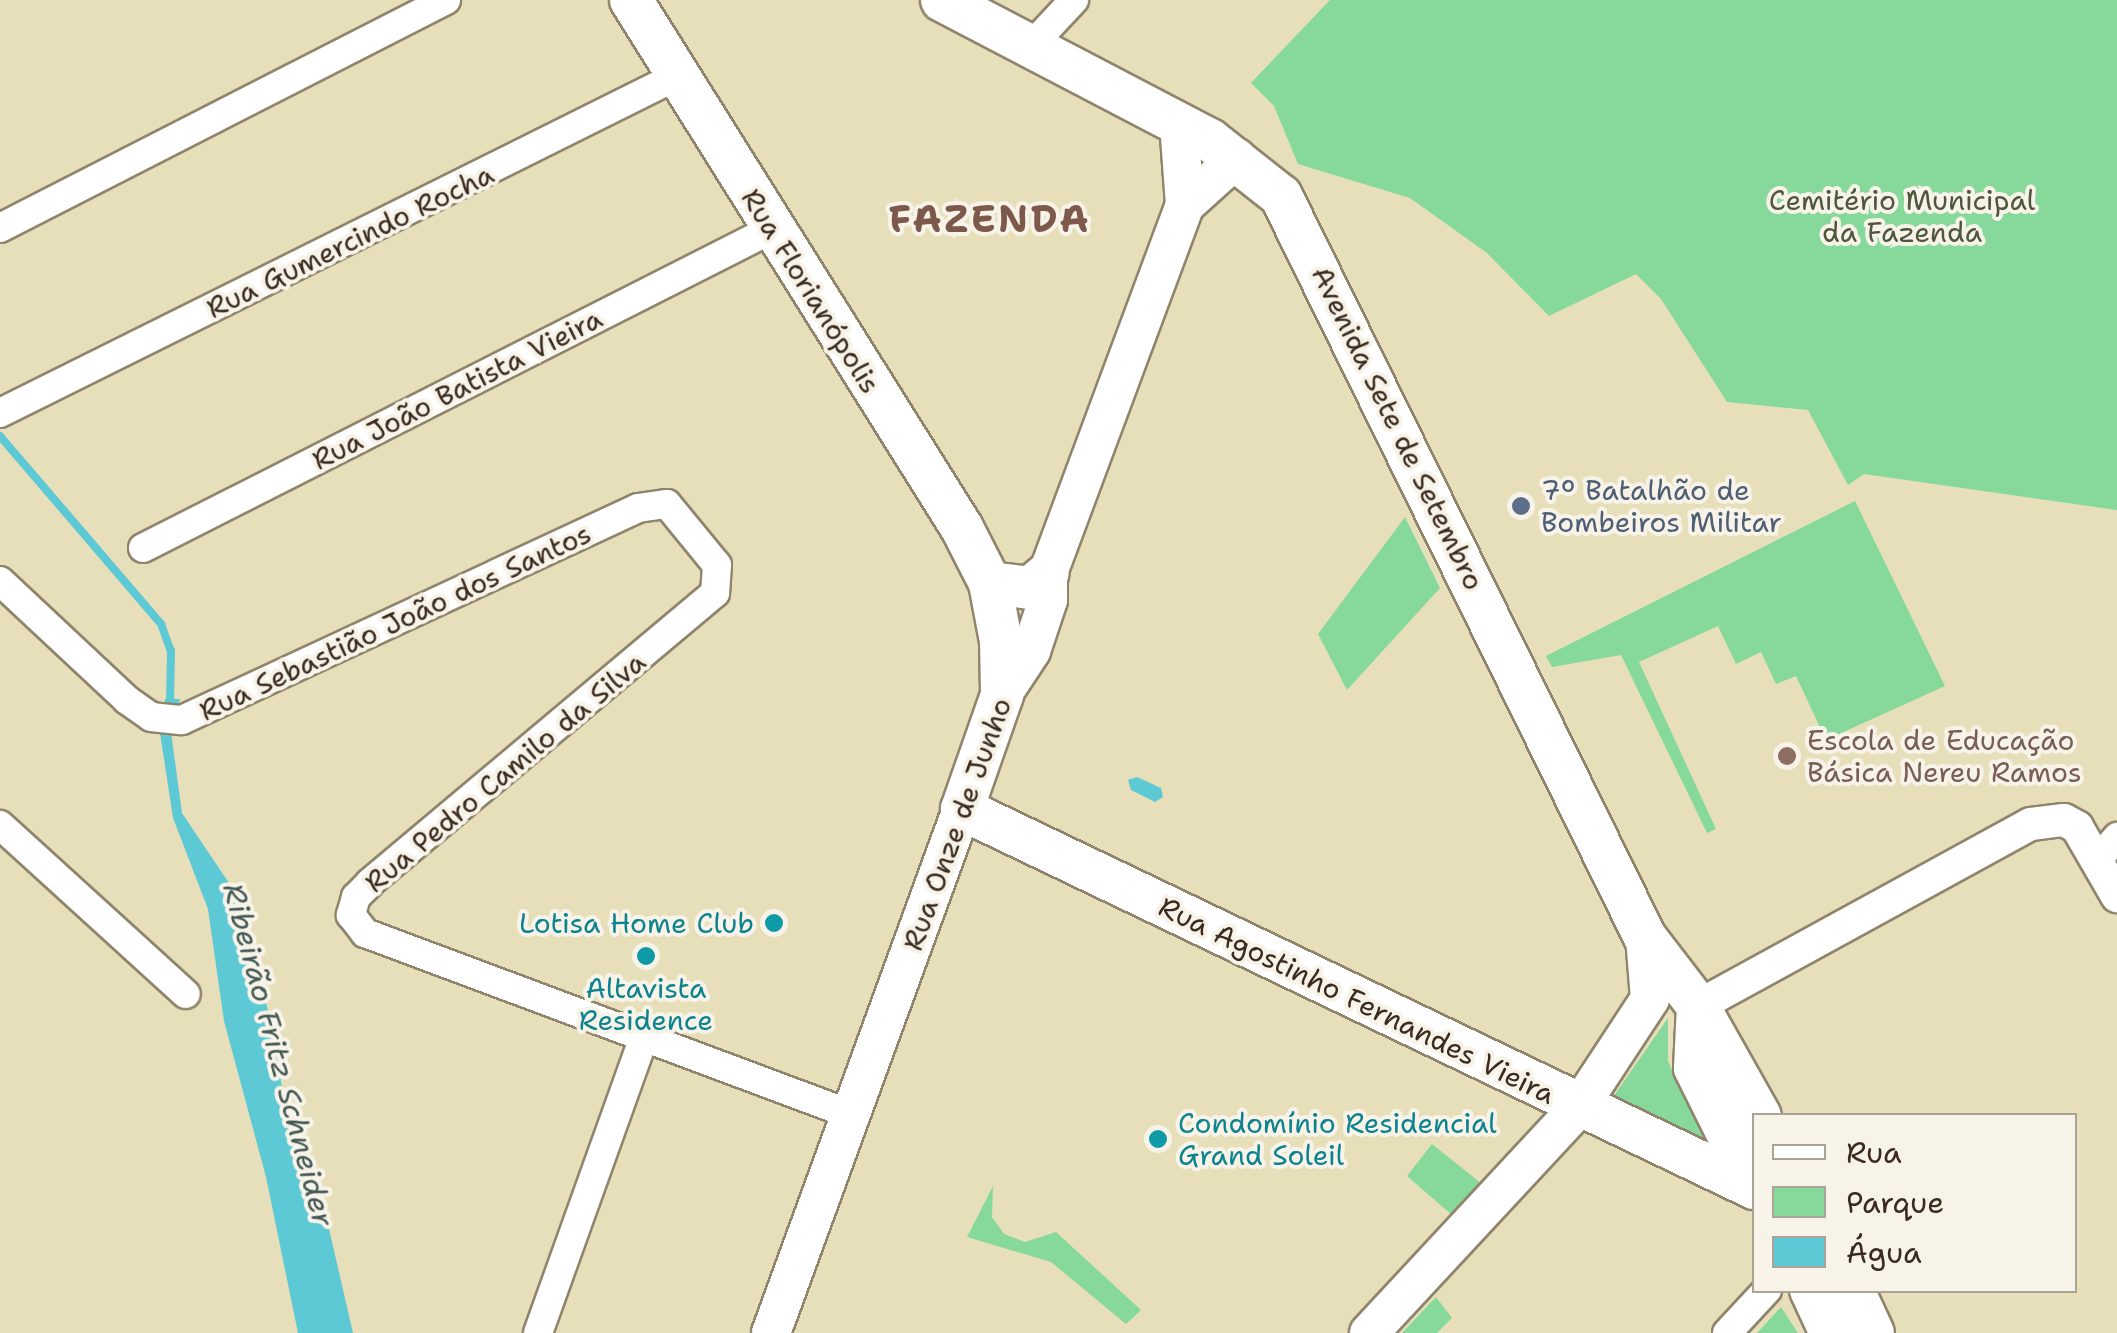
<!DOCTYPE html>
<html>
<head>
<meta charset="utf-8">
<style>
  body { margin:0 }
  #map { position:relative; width:2117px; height:1333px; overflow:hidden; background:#e6dfba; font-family:"Shantell Sans",sans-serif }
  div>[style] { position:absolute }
  .green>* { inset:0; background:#86d99b }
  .water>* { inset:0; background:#5cc9d4 }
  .stream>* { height:8px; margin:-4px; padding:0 4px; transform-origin:4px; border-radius:4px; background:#5cc9d4 }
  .roads { filter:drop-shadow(2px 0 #90846c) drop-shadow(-2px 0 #90846c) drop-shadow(0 2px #90846c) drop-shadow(0 -2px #90846c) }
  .minor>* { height:28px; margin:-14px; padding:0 14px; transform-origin:14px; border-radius:14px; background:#fff }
  .tertiary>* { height:32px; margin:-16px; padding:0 16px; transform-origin:16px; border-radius:16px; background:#fff }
  .secondary>* { height:38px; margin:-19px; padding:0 19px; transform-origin:19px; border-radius:19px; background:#fff }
  .primary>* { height:42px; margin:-21px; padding:0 21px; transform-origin:21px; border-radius:21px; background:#fff }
  .dots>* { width:28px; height:28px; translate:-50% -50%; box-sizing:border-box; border:5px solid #f7f3e8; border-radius:50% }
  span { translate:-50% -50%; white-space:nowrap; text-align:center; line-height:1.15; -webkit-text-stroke:8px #f7f3e8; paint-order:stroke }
  .park-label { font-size:28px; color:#4e563d }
  .street-label { font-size:28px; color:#3b2a1e }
  .service-label { font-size:28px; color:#4e5e75 }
  .left { translate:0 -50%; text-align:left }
  .education-label { font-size:28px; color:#785e54 }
  .culture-label { font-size:28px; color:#0d838f }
  .right { translate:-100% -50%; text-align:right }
  .water-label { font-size:30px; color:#455a55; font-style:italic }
  .district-label { font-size:38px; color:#7c594a; font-weight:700; letter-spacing:2.5px }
  .legend { position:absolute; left:1752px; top:1113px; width:325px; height:180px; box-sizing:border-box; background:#f7f3e8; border:2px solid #aca397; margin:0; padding:12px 18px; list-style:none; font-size:30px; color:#3b2a1e }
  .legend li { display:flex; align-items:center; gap:20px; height:50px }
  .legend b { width:50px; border:2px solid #aca397 }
</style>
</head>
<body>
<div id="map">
  <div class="green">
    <i style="clip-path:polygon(1330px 0,2117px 0,2117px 510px,1864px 474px,1848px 485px,1808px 410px,1727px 402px,1661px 299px,1636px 274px,1549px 316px,1487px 253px,1410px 198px,1298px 164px,1274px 106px,1251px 83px)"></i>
    <i style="clip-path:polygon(1855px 501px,1945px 686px,1826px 740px,1796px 676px,1776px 684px,1761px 652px,1736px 664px,1718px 626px,1639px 662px,1716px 829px,1707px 833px,1621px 655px,1552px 667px,1546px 656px)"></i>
    <i style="clip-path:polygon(1405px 517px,1440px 588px,1347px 690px,1318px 634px)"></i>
    <i style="clip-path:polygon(1668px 1018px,1668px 1061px,1705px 1142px,1613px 1097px)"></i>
    <i style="clip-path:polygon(1432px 1144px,1482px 1184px,1452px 1215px,1407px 1176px)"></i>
    <i style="clip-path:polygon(993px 1186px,992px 1217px,1004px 1234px,1025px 1242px,1056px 1232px,1141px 1310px,1126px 1324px,1051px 1262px,967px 1237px)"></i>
    <i style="clip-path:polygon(1436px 1297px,1452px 1318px,1437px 1333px,1402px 1333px)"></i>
    <i style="clip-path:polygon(1781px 1307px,1798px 1333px,1757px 1333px)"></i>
  </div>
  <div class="water">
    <i style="clip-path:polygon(165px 699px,180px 699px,171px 732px,182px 813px,235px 892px,261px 975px,282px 1087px,321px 1194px,353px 1333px,298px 1333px,266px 1177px,224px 1021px,208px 909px,173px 818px,160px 733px)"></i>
    <i style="clip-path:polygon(1137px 777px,1161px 788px,1163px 797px,1155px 802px,1131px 790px,1128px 780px)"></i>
  </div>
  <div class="stream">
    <i style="left:0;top:436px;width:248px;rotate:49.4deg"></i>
    <i style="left:161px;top:624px;width:29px;rotate:70deg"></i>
    <i style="left:171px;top:651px;width:54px;rotate:91.1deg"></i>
  </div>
  <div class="roads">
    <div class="minor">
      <i style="left:1031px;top:46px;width:63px;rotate:-46.9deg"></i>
      <i style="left:0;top:228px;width:501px;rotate:-27.08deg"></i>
      <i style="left:0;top:413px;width:754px;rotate:-26.46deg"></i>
      <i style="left:143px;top:548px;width:703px;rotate:-26.89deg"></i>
      <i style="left:0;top:581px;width:174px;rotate:43.1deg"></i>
      <i style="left:127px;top:700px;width:29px;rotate:35deg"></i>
      <i style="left:151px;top:717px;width:31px;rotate:6deg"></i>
      <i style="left:182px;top:720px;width:503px;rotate:-24.93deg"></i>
      <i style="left:638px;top:508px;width:29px;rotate:-8deg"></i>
      <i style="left:667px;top:504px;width:79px;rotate:50.7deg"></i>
      <i style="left:717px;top:565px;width:28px;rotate:94deg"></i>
      <i style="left:715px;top:593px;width:451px;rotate:140deg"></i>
      <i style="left:370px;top:883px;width:20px;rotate:135deg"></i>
      <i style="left:356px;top:897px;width:19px;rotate:106deg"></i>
      <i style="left:351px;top:915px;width:23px;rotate:52deg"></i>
      <i style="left:365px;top:933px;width:518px;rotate:20.47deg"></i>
      <i style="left:0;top:825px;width:251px;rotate:42.3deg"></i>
      <i style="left:2099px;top:858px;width:28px;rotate:-49deg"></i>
      <i style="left:538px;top:1333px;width:314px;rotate:-70.3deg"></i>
      <i style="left:1727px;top:1333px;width:59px;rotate:-47.1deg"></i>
    </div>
    <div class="tertiary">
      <i style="left:1698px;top:1006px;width:379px;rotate:-28.7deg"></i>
      <i style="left:2031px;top:824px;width:33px;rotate:-7deg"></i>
      <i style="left:2064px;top:820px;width:15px;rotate:28deg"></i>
      <i style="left:2077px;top:827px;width:80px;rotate:59.9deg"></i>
    </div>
    <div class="secondary">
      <i style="left:1185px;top:205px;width:70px;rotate:-42.1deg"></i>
      <i style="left:1002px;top:695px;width:53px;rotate:-56.6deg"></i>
      <i style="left:1031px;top:651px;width:54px;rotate:-71.6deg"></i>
      <i style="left:1048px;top:600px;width:27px;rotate:-90deg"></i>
      <i style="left:1048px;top:573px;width:393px;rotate:-69.6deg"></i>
      <i style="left:1185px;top:205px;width:81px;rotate:-94.2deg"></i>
      <i style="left:771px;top:1333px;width:558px;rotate:-69.97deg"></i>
      <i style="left:1369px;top:1333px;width:309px;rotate:-47.1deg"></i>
      <i style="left:1579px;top:1107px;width:129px;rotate:-56.7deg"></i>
      <i style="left:1650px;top:999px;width:62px;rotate:-94.6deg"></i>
    </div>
    <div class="primary">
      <i style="left:631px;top:0;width:623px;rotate:57.92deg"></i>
      <i style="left:962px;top:528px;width:62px;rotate:63deg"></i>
      <i style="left:990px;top:583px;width:59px;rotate:79.3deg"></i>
      <i style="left:1001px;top:641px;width:54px;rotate:88.9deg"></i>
      <i style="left:1002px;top:695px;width:121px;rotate:109.3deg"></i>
      <i style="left:962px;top:809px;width:878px;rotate:25.57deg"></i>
      <i style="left:942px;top:0;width:302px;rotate:27.6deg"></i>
      <i style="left:1210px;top:140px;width:90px;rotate:38.3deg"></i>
      <i style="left:1281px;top:196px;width:826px;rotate:63.84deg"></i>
      <i style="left:1645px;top:937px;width:87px;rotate:52.5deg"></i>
      <i style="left:1698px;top:1006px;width:126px;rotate:60.6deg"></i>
      <i style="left:990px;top:583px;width:40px;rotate:7.1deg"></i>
      <i style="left:1030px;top:588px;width:23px;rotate:-40deg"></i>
      <i style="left:1698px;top:1006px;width:62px;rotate:92.8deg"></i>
      <i style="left:1695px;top:1068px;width:133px;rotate:63.6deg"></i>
      <i style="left:1811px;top:1290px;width:47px;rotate:65.1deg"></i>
      <i style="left:1853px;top:1290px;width:47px;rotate:65.1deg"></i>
    </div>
  </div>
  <div class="dots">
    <i style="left:1521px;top:506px;background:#5c6f8a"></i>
    <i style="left:1787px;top:756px;background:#8d6e63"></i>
    <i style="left:774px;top:923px;background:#0f9aa8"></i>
    <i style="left:646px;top:956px;background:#0f9aa8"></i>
    <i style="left:1158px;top:1139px;background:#0f9aa8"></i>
  </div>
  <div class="park-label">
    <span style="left:1902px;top:216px">Cemitério Municipal<br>da Fazenda</span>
  </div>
  <div class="street-label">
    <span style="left:350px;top:241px;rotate:-26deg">Rua Gumercindo Rocha</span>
    <span style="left:811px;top:291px;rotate:58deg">Rua Florianópolis</span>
    <span style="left:457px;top:389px;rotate:-27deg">Rua João Batista Vieira</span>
    <span style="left:1398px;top:428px;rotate:64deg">Avenida Sete de Setembro</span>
    <span style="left:395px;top:622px;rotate:-25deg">Rua Sebastião João dos Santos</span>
    <span style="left:505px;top:772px;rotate:-40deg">Rua Pedro Camilo da Silva</span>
    <span style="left:957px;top:824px;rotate:-70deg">Rua Onze de Junho</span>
    <span style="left:1357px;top:1000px;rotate:26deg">Rua Agostinho Fernandes Vieira</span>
  </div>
  <div class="service-label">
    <span class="left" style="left:1541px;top:506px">7º Batalhão de<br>Bombeiros Militar</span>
  </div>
  <div class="education-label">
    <span class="left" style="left:1807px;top:756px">Escola de Educação<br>Básica Nereu Ramos</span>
  </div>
  <div class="culture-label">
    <span class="right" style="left:754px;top:923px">Lotisa Home Club</span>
    <span style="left:646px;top:1004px">Altavista<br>Residence</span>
    <span class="left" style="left:1178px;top:1139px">Condomínio Residencial<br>Grand Soleil</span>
  </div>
  <div class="water-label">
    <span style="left:278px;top:1055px;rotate:75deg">Ribeirão Fritz Schneider</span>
  </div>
  <div class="district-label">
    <span style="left:990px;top:219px">FAZENDA</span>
  </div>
  <ul class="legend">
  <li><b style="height:12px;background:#fff"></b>Rua</li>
  <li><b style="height:28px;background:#86d99b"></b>Parque</li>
  <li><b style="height:28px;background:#5cc9d4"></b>Água</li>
  </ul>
</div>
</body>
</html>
